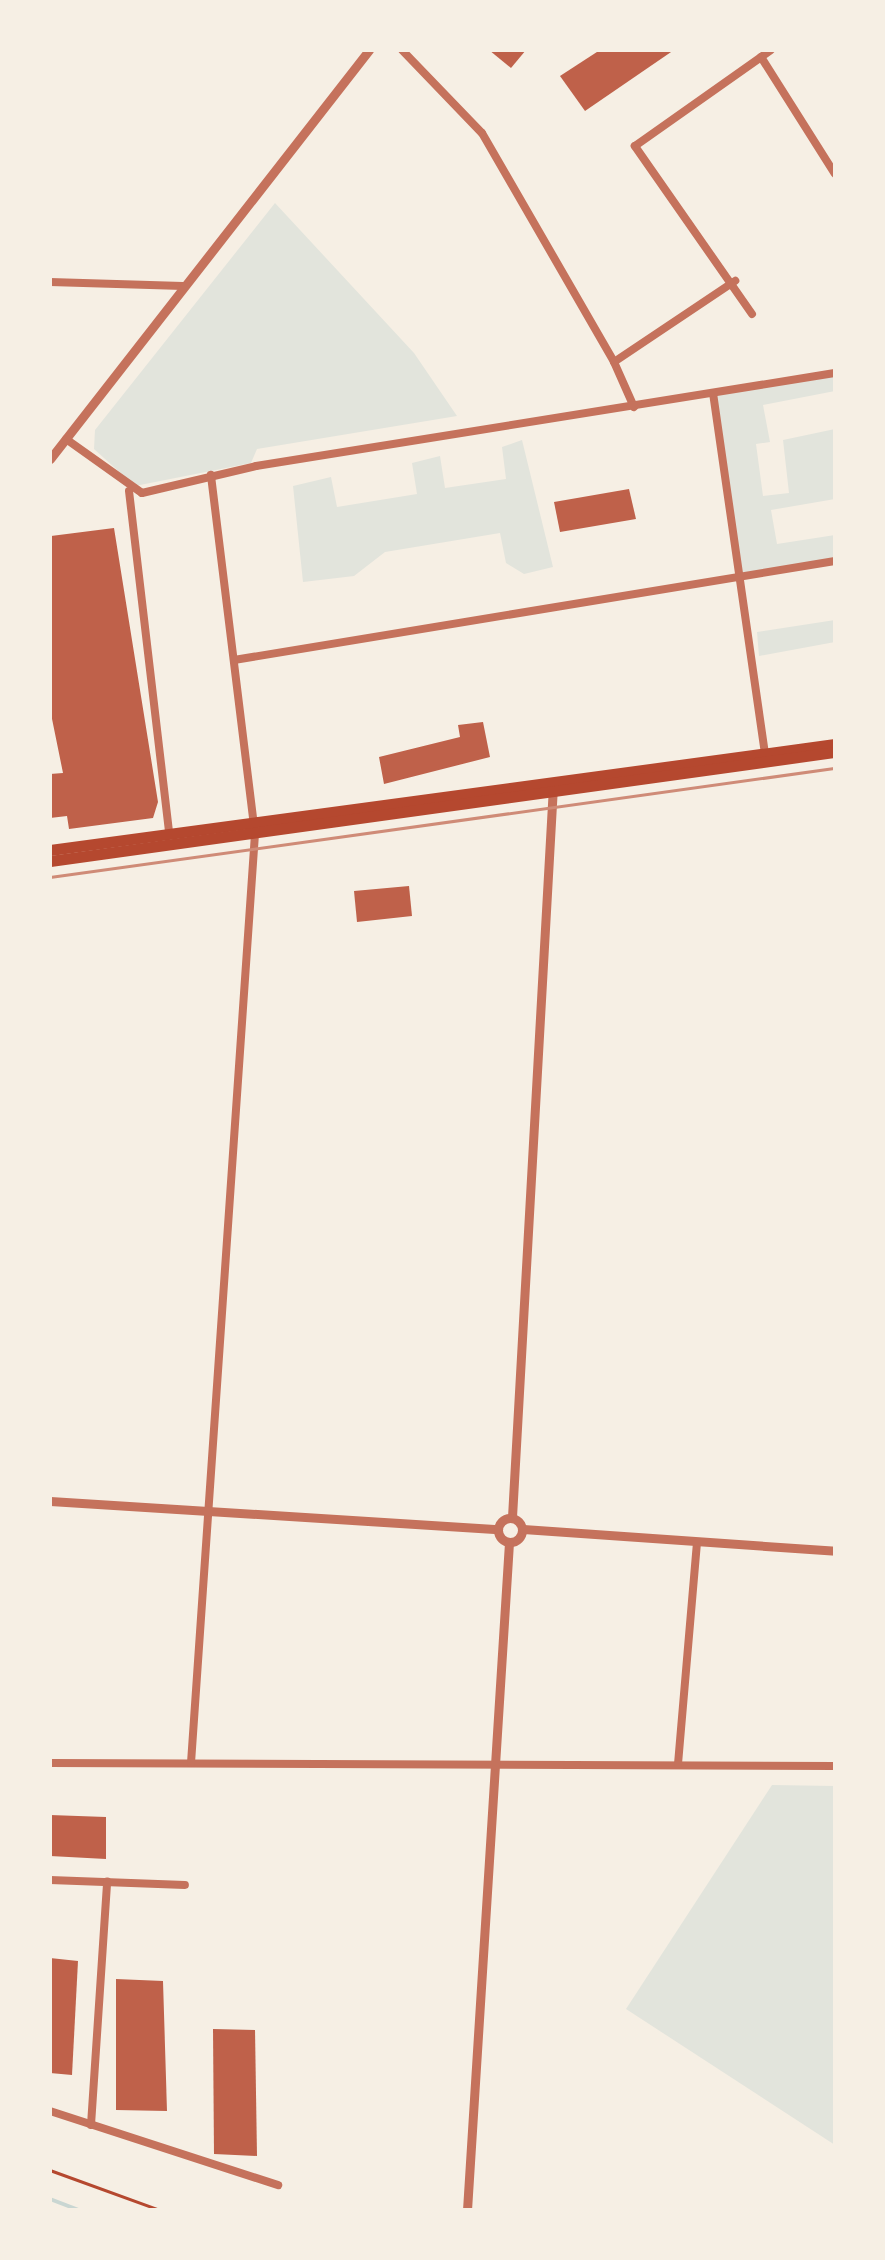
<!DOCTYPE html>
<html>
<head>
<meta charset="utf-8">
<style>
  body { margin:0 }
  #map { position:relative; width:885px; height:2260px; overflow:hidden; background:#f6efe4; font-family:"Alegreya Sans",sans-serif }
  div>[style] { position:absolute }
  .green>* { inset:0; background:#e2e4dc }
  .stream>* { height:4px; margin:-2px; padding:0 2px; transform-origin:2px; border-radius:2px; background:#c9d6d2 }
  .building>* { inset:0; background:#bf614a }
  .path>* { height:2.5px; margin:-1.25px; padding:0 1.25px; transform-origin:1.25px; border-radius:1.25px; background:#b5482f }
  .minor>* { height:8px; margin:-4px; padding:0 4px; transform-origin:4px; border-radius:4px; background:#c5725c }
  .tertiary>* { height:9px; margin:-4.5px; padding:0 4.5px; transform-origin:4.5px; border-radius:4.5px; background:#c5725c }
  .tertiary>.ring { margin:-4.5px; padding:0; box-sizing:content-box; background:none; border:9px solid #c5725c; border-radius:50% }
  .primary>* { height:11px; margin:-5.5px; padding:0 5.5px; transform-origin:5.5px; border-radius:5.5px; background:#b5482f }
  .tram>* { height:2.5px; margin:-1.25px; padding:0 1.25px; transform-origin:1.25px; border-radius:1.25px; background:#cf8b77 }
  span { translate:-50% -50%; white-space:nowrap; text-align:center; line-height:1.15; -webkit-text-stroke:9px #f6efe4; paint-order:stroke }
  .frame { position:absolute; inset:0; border:52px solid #f6efe4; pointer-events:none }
</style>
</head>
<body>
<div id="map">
  <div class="green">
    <i style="clip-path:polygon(275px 203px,414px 353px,457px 416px,257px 449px,251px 463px,135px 486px,94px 449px,95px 430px)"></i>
    <i style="clip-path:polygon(835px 373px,835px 391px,763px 405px,770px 442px,756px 444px,763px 496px,789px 493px,783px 440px,835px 429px,835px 499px,771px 510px,777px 544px,835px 535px,835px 561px,741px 577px,713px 394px)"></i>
    <i style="clip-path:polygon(522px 440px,553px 567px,524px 574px,506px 563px,500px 533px,385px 552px,354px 576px,303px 582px,293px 486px,331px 477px,337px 507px,417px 494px,412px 463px,440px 456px,445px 488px,506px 479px,502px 447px)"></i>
    <i style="clip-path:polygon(835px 620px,835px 642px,759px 656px,757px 632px)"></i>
    <i style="clip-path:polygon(772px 1785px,835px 1786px,835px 2145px,626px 2009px)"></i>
  </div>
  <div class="stream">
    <i style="left:50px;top:2199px;width:30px;rotate:21deg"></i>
  </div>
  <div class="building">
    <i style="clip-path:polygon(489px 50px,526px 50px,511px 68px)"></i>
    <i style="clip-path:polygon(600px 50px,674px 50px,585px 111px,560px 76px)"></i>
    <i style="clip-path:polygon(629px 489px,636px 519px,560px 532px,554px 502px)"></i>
    <i style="clip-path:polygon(114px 528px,158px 802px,153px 818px,69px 829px,67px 816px,50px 818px,50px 774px,63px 773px,50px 709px,51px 536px)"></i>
    <i style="clip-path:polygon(483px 722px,490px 757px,384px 784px,379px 757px,460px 737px,458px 725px)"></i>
    <i style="clip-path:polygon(409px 886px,412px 916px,357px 922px,354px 891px)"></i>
    <i style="clip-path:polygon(50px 1815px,106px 1817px,106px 1859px,50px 1856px)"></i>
    <i style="clip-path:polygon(50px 1958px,78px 1961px,72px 2075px,50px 2073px)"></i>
    <i style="clip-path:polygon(116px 1979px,163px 1981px,167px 2111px,116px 2110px)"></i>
    <i style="clip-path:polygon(213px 2029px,255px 2030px,257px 2156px,214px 2154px)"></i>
  </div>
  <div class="path">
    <i style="left:50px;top:2170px;width:117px;rotate:20deg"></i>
  </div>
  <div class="minor">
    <i style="left:402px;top:50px;width:115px;rotate:46.1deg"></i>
    <i style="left:482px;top:133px;width:264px;rotate:60deg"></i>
    <i style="left:761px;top:57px;width:138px;rotate:57.7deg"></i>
    <i style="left:50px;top:282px;width:133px;rotate:1.7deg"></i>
    <i style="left:752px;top:314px;width:205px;rotate:-124.9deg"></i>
    <i style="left:635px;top:146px;width:166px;rotate:-35.2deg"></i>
    <i style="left:713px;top:393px;width:366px;rotate:81.8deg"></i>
    <i style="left:634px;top:407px;width:49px;rotate:-114deg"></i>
    <i style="left:614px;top:362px;width:146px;rotate:-33.8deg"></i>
    <i style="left:66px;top:439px;width:93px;rotate:35.4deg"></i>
    <i style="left:142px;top:493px;width:117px;rotate:-13.3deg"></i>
    <i style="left:256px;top:466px;width:586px;rotate:-9.13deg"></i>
    <i style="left:129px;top:491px;width:345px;rotate:83.3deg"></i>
    <i style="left:234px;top:660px;width:609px;rotate:-9.35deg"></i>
    <i style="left:50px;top:1763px;width:785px;rotate:0.22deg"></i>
    <i style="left:191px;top:1763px;width:931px;rotate:-86.06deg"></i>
    <i style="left:255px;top:834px;width:362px;rotate:-97deg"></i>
    <i style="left:678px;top:1764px;width:222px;rotate:-85.1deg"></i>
    <i style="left:50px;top:1880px;width:135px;rotate:2.1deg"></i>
    <i style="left:50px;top:2111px;width:240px;rotate:18deg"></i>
    <i style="left:91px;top:2125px;width:244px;rotate:-86.2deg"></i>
  </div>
  <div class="tertiary">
    <i style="left:50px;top:459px;width:519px;rotate:-52.05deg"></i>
    <i style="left:50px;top:1501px;width:449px;rotate:3.6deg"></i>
    <i style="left:512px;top:1517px;width:731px;rotate:-86.79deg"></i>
    <i class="ring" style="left:498px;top:1518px;width:15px;height:15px"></i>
    <i style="left:523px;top:1529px;width:313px;rotate:4deg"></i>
    <i style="left:467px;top:2210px;width:669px;rotate:-86.4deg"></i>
  </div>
  <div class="primary">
    <i style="left:50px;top:850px;width:792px;rotate:-7.69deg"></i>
    <i style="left:50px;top:861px;width:793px;rotate:-7.91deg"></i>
  </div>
  <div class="tram">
    <i style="left:50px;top:877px;width:793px;rotate:-7.91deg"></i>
  </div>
  <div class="frame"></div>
</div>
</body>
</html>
